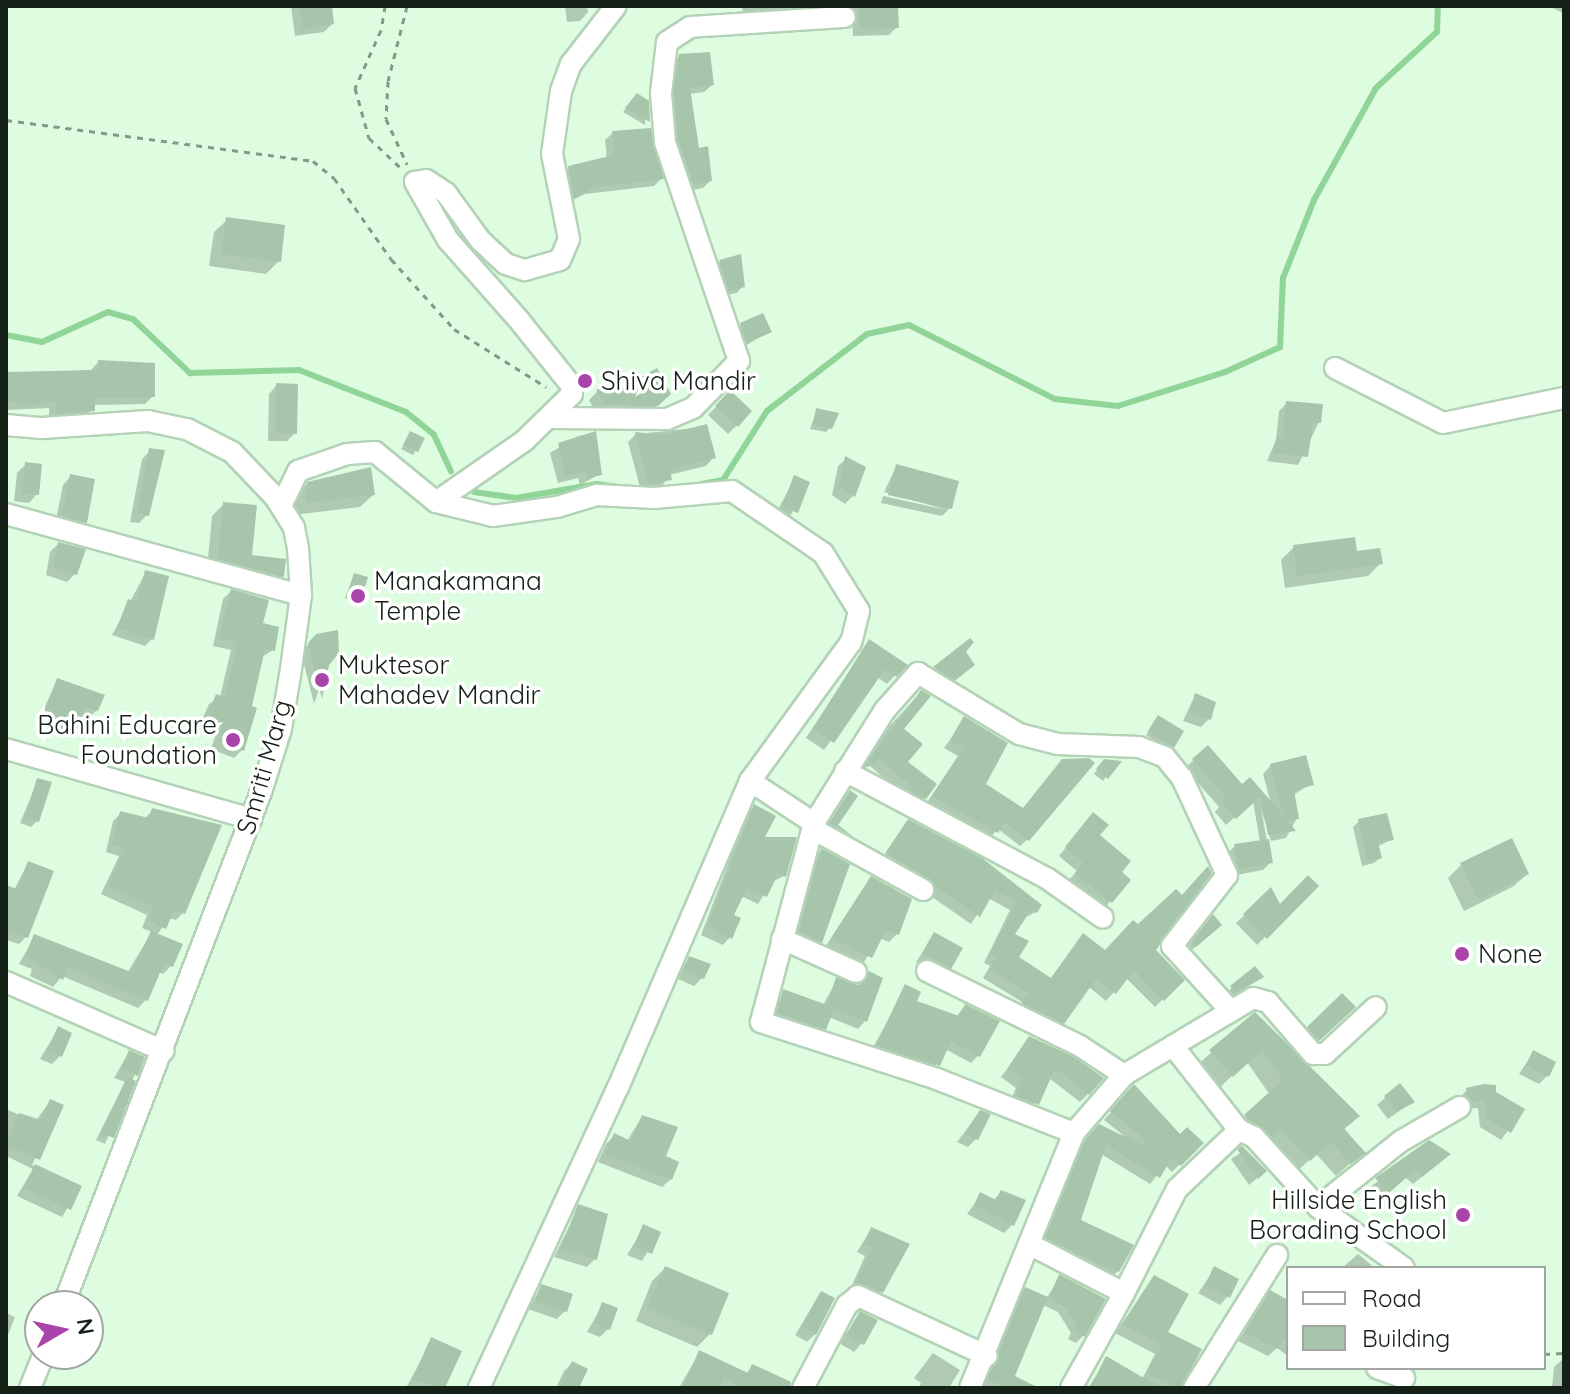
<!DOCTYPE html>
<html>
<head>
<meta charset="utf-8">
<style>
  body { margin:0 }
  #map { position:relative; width:1570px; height:1394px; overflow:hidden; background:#ddfce0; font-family:Quicksand,sans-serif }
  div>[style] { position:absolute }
  .shadow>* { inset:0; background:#0003 }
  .stream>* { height:6px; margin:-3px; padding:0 3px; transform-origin:3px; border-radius:3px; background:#91d498 }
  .building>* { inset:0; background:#a7c5aa }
  .path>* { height:3px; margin-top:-1.5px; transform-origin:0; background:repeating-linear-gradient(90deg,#839985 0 6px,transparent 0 12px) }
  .roads { filter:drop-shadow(2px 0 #b4d2b6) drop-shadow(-2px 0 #b4d2b6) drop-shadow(0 2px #b4d2b6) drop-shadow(0 -2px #b4d2b6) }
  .minor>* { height:20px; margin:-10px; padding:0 10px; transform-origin:10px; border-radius:10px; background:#fff }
  .dots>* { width:22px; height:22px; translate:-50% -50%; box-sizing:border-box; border:4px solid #fff; border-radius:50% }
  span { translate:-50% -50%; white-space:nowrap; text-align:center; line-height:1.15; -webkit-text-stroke:7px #fff; paint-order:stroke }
  .poi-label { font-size:26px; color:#152016 }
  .left { translate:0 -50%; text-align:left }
  .right { translate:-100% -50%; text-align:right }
  .street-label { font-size:26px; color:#152016 }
  .frame { position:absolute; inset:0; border:8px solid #152016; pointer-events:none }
  .legend { position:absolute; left:1286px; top:1266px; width:260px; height:104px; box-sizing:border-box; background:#fff; border:2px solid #a1a6a2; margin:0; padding:10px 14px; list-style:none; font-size:24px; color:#152016 }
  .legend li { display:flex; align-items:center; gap:16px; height:40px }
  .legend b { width:40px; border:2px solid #a1a6a2 }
  .north { position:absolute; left:24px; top:1290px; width:80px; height:80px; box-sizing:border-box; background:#fff; border:2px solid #a1a6a2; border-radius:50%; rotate:81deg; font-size:22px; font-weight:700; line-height:32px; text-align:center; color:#152016 }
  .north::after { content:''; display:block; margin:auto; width:28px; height:36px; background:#a944aa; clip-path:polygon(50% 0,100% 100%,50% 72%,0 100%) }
</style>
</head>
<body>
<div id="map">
  <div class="shadow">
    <i style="clip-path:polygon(291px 6px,330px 6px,332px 24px,324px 32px,295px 36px)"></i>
    <i style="clip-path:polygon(565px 6px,587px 6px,588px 12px,580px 21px,567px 22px)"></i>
    <i style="clip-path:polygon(742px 6px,881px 6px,897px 27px,889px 35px,853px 36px,852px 15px,743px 15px)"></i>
    <i style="clip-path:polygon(1564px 6px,1564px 14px,1551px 7px,1551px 6px)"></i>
    <i style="clip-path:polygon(680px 56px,712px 85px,704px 92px,689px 94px,697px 150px,710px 181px,703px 188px,686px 191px,671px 148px,667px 102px,672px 63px)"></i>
    <i style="clip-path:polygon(633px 99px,647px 102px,645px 125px,623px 112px)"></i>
    <i style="clip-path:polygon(613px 133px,662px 178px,654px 186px,585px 194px,567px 203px,561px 175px,569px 168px,607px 159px,605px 140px)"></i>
    <i style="clip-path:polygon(227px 220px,279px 261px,266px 274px,209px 266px,214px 232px)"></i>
    <i style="clip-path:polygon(720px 262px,743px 286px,737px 293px,722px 296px,713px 269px)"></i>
    <i style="clip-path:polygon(741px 325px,769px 331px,739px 350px,733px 333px)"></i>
    <i style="clip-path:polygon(98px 362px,153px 396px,145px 404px,93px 405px,85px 419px,49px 421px,49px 408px,6px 410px,6px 374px,91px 370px)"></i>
    <i style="clip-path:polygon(277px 385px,295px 433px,287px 441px,268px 441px,269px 394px)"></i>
    <i style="clip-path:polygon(597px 392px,618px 393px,669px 393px,648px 413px,596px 413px,589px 400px)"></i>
    <i style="clip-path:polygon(730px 393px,750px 412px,728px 434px,708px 415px)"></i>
    <i style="clip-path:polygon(1287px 403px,1319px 422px,1298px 465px,1267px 461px,1276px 440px,1279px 411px)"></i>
    <i style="clip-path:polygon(817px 410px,830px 428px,826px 432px,810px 429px)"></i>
    <i style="clip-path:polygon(706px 427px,714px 457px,706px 466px,669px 475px,661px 488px,641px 491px,628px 442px,636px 434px)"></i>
    <i style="clip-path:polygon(411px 433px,422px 439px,413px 455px,401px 449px)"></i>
    <i style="clip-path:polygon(594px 434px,600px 474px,580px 485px,578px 478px,558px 483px,550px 453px,578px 436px)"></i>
    <i style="clip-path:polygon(150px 451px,147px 515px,139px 523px,130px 522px,142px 459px)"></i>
    <i style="clip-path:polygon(846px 459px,853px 496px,845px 504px,832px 495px,838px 466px)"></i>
    <i style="clip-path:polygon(26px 464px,37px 494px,29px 503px,14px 501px,17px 473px)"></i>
    <i style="clip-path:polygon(896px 467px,950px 508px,942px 516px,881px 503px,883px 496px,947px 510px,884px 492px)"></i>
    <i style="clip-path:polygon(71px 476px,85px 522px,77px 530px,55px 524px,63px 485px)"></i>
    <i style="clip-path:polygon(795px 478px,808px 483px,788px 520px,775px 515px)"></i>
    <i style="clip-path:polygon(308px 483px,373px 495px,360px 507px,293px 515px,295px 496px)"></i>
    <i style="clip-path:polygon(224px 504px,250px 557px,282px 576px,270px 588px,207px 570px,212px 516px)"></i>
    <i style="clip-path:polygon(58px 544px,75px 574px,67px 582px,46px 575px,50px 552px)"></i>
    <i style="clip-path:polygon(1294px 547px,1355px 553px,1381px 563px,1368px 576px,1285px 588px,1281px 560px)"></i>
    <i style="clip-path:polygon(146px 572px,152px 639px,145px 646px,112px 635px)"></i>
    <i style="clip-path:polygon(354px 575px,360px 598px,356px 602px,345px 598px)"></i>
    <i style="clip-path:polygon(231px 591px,260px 625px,273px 650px,262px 657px,242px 750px,234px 758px,211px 749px,216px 734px,198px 729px,209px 704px,220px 697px,231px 650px,213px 646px,223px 599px)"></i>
    <i style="clip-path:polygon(317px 636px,327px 665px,314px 704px,301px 652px)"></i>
    <i style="clip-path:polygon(869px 641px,905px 665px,887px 684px,877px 677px,824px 750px,806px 738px)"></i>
    <i style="clip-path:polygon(970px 641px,963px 652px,965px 673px,946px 687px,926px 676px)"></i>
    <i style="clip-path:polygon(57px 680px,97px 710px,89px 717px,81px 714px,69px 736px,37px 724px)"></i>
    <i style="clip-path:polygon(921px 692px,902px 729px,905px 763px,924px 798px,916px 806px,870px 766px,862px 769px,888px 728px)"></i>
    <i style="clip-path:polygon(1195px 695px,1209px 719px,1201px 727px,1183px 721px)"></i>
    <i style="clip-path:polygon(965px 719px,983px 785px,1028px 839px,1020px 846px,998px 829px,989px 839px,926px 804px,958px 756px,944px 748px)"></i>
    <i style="clip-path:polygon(1155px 721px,1172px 746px,1169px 750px,1146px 735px)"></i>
    <i style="clip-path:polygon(1208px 747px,1242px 787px,1249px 780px,1271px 804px,1263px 774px,1271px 765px,1311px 784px,1293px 795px,1297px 818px,1286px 838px,1271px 841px,1261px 809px,1271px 862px,1263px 870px,1231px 876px,1227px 854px,1235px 846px,1260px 842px,1253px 801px,1226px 825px,1215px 812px,1219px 807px,1185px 768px)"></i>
    <i style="clip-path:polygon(1101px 765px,1106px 777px,1103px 781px,1094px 774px)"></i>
    <i style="clip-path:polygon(38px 780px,37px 821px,31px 827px,20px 823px)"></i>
    <i style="clip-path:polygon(850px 793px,835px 826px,851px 837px,845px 842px,824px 830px)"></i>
    <i style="clip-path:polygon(755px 806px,761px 839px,784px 876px,772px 882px,758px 904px,741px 896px,731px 916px,730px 937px,723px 945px,701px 935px,747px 814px)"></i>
    <i style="clip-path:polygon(153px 810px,183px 913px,176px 920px,169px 918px,157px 935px,171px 966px,163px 974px,158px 972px,146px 1000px,138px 1008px,62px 976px,53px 987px,30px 976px,32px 969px,19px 964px,35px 936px,127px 973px,152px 932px,142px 928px,147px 915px,101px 894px,119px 856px,106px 852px,113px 821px,120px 814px,144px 819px)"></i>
    <i style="clip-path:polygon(908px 821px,1036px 912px,1024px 918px,1013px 935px,1016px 958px,1050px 979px,1083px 936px,1105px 953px,1153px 950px,1182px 980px,1155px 1007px,1126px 978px,1106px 1001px,1089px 987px,1055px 1031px,1016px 1011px,1022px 1002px,983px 978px,990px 966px,984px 963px,1010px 910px,988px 898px,971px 924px,880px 861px)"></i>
    <i style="clip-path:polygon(1359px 821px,1392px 839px,1377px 847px,1380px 858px,1374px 863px,1362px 866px,1353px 827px)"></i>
    <i style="clip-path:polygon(1086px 823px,1128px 880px,1103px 910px,1068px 881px,1077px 871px,1059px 856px)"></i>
    <i style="clip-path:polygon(821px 851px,821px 942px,813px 949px,792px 940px,814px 858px)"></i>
    <i style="clip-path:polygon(28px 863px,26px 937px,19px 944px,6px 940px,6px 887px,14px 890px)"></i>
    <i style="clip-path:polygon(1461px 865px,1527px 874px,1514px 886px,1464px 911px,1448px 878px)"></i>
    <i style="clip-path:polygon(871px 879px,897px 934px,889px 942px,879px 938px,862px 965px,825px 947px)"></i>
    <i style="clip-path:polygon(1316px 886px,1257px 945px,1236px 923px,1270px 891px,1280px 907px)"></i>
    <i style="clip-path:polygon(1205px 925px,1212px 933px,1187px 954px,1184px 952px)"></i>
    <i style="clip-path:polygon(934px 935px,950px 967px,942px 975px,916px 962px)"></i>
    <i style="clip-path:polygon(689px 958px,703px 977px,694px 986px,676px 978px)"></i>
    <i style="clip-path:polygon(1254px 968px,1262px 977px,1227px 1000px,1223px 996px)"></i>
    <i style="clip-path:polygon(837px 980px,865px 1021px,858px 1029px,829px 1017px,817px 1036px,770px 1021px,784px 992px,823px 1005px)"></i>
    <i style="clip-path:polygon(906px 987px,914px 1002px,956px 1017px,965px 1006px,979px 1055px,971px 1063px,945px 1049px,931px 1073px,870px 1053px)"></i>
    <i style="clip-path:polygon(1342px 995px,1353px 1007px,1311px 1048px,1300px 1036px)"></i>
    <i style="clip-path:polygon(1255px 1015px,1363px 1152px,1336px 1176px,1316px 1154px,1295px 1173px,1232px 1130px,1270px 1095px,1247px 1062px,1218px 1089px,1197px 1065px)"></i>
    <i style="clip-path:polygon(58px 1029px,60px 1056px,52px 1064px,40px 1059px)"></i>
    <i style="clip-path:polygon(1030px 1038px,1088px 1094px,1080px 1102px,1049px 1078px,1029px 1112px,1009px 1104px,1016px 1088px,1001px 1077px)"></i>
    <i style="clip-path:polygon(129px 1052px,142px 1058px,105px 1144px,96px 1140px,125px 1082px,114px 1078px)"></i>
    <i style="clip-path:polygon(1533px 1053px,1547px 1076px,1539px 1084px,1519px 1074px)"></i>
    <i style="clip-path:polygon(1467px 1090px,1523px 1110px,1501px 1140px,1480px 1127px,1478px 1108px,1464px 1109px,1459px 1098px)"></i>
    <i style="clip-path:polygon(1126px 1095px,1180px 1137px,1201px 1143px,1172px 1172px,1165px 1165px,1150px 1184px,1101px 1154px,1078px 1221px,1118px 1271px,1110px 1279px,1039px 1246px,1078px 1150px,1091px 1135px,1124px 1136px,1104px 1120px)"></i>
    <i style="clip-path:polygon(1386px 1097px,1413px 1101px,1388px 1119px,1377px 1105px)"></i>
    <i style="clip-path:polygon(50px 1101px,62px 1106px,32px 1165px,80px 1187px,62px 1217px,17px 1196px,33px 1169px,6px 1156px,6px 1109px,35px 1122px)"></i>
    <i style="clip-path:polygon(980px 1112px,976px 1139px,968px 1147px,957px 1142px)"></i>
    <i style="clip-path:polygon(642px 1117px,671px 1179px,662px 1187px,598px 1162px,606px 1144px,614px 1136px,627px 1141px)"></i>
    <i style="clip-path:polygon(1429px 1142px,1440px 1162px,1413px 1184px,1405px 1177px,1380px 1200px,1369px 1188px)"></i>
    <i style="clip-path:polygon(1245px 1150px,1265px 1171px,1249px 1185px,1231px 1159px)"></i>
    <i style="clip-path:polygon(1001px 1192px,1012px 1225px,1004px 1233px,967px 1214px,981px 1195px,993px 1201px)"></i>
    <i style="clip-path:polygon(579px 1207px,595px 1259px,587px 1267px,554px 1257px)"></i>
    <i style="clip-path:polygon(1374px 1224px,1388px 1237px,1385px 1240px,1367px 1232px)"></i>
    <i style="clip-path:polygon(644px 1227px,659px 1233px,642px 1261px,627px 1255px)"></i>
    <i style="clip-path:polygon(871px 1229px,881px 1292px,873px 1300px,849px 1292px,865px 1256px,857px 1252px)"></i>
    <i style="clip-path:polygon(1358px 1254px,1375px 1268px,1342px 1268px)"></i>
    <i style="clip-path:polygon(665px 1268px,727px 1294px,710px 1334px,697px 1347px,636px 1321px,652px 1281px)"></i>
    <i style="clip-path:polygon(1215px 1269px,1228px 1296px,1220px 1305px,1198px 1293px)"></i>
    <i style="clip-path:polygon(1060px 1277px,1083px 1336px,1076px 1343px,1068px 1339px,1071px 1333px,1058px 1312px,1043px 1305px,1013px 1377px,1032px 1388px,981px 1388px,1018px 1297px,1026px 1289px,1046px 1299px)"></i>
    <i style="clip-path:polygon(1155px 1278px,1181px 1388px,1088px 1388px,1107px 1359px,1142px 1379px,1155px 1354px,1115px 1333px)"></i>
    <i style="clip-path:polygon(542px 1286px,565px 1311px,557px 1319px,528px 1309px)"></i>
    <i style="clip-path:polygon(821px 1293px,815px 1334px,807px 1342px,795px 1335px)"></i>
    <i style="clip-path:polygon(1271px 1293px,1288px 1304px,1288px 1356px,1277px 1348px,1268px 1356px,1238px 1341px)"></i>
    <i style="clip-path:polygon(603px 1304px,608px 1329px,600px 1337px,587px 1332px)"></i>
    <i style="clip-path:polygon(6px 1313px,15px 1317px,6px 1340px)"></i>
    <i style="clip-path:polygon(861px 1314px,862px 1343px,854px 1352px,839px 1343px)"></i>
    <i style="clip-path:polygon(432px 1340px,459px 1352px,443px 1388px,406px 1388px)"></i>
    <i style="clip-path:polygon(699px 1353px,745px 1374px,753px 1367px,787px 1388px,679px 1388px)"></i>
    <i style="clip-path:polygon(933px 1353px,960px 1370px,949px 1388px,918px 1388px,921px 1383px,914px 1378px)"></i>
    <i style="clip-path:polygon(1563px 1359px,1564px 1388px,1552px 1388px,1554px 1367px)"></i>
    <i style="clip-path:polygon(572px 1363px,577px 1388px,556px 1388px,564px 1371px)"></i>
  </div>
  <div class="stream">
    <i style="left:6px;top:335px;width:37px;rotate:11deg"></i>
    <i style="left:42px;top:342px;width:72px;rotate:-24.4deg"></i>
    <i style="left:108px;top:312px;width:26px;rotate:16deg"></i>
    <i style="left:133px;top:319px;width:79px;rotate:43.5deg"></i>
    <i style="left:190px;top:373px;width:109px;rotate:-1.6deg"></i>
    <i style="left:299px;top:370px;width:115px;rotate:21.4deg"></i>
    <i style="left:406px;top:412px;width:36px;rotate:39deg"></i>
    <i style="left:434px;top:435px;width:40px;rotate:65deg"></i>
    <i style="left:701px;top:484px;width:22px;rotate:-10deg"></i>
    <i style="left:723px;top:480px;width:82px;rotate:-57.5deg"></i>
    <i style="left:767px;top:411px;width:126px;rotate:-37.6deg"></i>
    <i style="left:867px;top:334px;width:43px;rotate:-12.1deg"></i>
    <i style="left:909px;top:325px;width:164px;rotate:26.9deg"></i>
    <i style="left:1055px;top:399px;width:63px;rotate:6.3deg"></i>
    <i style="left:1118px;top:406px;width:112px;rotate:-17.6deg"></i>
    <i style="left:1225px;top:372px;width:60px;rotate:-24.4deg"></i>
    <i style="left:1280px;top:347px;width:69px;rotate:-87.5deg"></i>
    <i style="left:1283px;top:278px;width:84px;rotate:-68.3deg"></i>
    <i style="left:1314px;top:200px;width:128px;rotate:-61deg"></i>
    <i style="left:1376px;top:88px;width:83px;rotate:-42.6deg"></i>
    <i style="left:1437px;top:32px;width:26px;rotate:-88deg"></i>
    <i style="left:474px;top:492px;width:42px;rotate:8.1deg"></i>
    <i style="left:516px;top:498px;width:82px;rotate:-9.8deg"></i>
    <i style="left:597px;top:484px;width:22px;rotate:8deg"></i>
  </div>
  <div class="building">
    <i style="clip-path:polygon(299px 6px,332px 6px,334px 24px,303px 29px)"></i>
    <i style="clip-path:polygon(898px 7px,899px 28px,860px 29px,859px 8px)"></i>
    <i style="clip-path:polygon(710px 52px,714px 85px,690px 88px,699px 148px,708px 146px,712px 181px,693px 184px,678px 139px,674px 93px,679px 54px)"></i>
    <i style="clip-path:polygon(637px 93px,649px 101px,650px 122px,625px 108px)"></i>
    <i style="clip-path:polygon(651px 128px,664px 179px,595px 187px,574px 198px,568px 166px,614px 155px,612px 131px)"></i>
    <i style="clip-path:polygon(226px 217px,285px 225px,281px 262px,221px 254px)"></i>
    <i style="clip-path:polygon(741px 254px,745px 287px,729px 291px,719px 260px)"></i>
    <i style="clip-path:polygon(763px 313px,772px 332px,747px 343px,740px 323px)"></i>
    <i style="clip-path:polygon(98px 360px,155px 363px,155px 397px,95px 398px,95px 411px,56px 414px,56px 402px,23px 405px,6px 401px,6px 372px,98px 370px)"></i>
    <i style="clip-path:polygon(657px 368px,671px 394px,658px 406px,605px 405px,596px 390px,614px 382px,619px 390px)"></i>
    <i style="clip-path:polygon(276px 383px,298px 384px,297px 434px,276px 433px)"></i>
    <i style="clip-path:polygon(730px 390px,752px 411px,738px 427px,715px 406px)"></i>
    <i style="clip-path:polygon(1286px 401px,1323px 404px,1321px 423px,1313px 422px,1308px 457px,1274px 453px,1276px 438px,1283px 439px)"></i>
    <i style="clip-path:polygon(816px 408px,839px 413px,832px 429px,813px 425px)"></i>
    <i style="clip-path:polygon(707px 424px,716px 458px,670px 470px,672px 480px,649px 484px,635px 432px,663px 435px)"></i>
    <i style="clip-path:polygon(410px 431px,425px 438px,418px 452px,403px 445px)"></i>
    <i style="clip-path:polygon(596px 431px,602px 475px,588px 478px,586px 471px,566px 476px,558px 443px)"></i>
    <i style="clip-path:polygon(149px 448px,165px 450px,149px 516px,137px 514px)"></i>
    <i style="clip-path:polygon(845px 456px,866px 467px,855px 497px,839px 487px)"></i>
    <i style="clip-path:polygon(25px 462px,42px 464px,39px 495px,22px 494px)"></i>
    <i style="clip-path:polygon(896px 464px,959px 481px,952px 509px,888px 495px)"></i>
    <i style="clip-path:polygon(371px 467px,375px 495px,305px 503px,307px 482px)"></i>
    <i style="clip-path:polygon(70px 474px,95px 479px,87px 523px,62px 516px)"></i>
    <i style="clip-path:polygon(794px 475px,810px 482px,798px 513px,782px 507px)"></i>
    <i style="clip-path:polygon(223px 502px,257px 505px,252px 555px,286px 559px,284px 577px,218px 559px)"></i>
    <i style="clip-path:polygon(1355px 537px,1357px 551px,1380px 548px,1383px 564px,1297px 576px,1293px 545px)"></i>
    <i style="clip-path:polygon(58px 542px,86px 549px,77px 575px,53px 567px)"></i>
    <i style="clip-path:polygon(145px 570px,169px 576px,154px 640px,117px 628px,128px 599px,137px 602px)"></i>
    <i style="clip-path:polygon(354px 573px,368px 577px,361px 599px,347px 594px)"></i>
    <i style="clip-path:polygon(231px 589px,269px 600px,263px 623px,279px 627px,275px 651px,265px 649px,252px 706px,257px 708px,244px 751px,218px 741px,222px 727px,205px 721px,216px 694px,225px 697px,238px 642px,219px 638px)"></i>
    <i style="clip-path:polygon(338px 630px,339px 653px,329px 665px,322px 699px,308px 643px,316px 634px)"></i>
    <i style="clip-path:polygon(970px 638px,974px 642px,966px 652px,975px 665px,955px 680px,933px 667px)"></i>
    <i style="clip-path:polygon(869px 639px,908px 665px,897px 677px,885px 669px,834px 743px,813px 729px)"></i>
    <i style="clip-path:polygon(57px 678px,105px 695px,98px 711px,86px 706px,78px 729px,43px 716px)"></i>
    <i style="clip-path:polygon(921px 690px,931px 696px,904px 729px,923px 744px,908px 762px,937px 784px,926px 799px,910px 791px,913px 787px,879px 759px,874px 765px,869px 760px)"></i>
    <i style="clip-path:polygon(1195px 693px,1216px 702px,1211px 720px,1190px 713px)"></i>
    <i style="clip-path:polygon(1158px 715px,1184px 731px,1174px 748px,1148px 731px)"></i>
    <i style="clip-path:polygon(964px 716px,1008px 743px,986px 784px,1023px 808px,1062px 759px,1089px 758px,1095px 763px,1029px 841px,1005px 822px,998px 833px,932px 796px,964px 748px,950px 740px)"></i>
    <i style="clip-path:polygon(1208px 745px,1242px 784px,1250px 777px,1284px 816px,1270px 764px,1306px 755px,1314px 785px,1294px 790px,1299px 819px,1287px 820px,1296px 831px,1268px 835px,1261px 796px,1236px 819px,1221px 802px,1226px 798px,1192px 759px)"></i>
    <i style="clip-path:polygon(1104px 759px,1122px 761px,1108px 779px,1096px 769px)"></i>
    <i style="clip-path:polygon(37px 778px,52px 782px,39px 822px,25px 817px)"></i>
    <i style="clip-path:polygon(850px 790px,858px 796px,838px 825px,854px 837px,829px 823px)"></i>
    <i style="clip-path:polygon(754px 804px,776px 816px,765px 837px,797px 837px,786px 877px,778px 874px,767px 897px,747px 888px,734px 915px,741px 918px,732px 939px,707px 927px)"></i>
    <i style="clip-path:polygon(152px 808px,222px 825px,185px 914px,175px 909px,166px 929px,148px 920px,154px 907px,108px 886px,125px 848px,112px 845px,120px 811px,149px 818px)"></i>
    <i style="clip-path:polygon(1093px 812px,1109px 825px,1100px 835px,1131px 861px,1122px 872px,1131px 880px,1112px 903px,1075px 873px,1083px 862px,1065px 847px)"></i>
    <i style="clip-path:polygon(1387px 813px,1394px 840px,1378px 843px,1382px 858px,1367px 862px,1358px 819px)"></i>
    <i style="clip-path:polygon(908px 819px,982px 858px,1042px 905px,1037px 913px,1031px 910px,1015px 934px,1029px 941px,1019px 957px,1051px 978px,1083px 933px,1105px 950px,1133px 920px,1138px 924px,1176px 889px,1182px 895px,1208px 866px,1212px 873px,1156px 950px,1185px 980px,1164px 1001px,1134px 970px,1116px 994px,1096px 979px,1064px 1024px,1027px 1006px,1022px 1002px,1028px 993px,989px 969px,996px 958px,990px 954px,1017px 902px,995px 890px,980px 917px,886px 852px)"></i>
    <i style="clip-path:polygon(1512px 838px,1529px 874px,1478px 899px,1460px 863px)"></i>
    <i style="clip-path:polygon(1269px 839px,1273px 863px,1238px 869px,1234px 844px)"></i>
    <i style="clip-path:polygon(821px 848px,850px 864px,822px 943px,799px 932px)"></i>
    <i style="clip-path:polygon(28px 861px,54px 871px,28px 938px,6px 929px,6px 885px,17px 889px)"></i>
    <i style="clip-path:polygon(1308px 875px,1319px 886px,1267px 939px,1243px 914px,1271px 887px,1280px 904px)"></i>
    <i style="clip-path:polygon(871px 876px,912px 899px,899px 935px,886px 930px,872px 958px,831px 938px)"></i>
    <i style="clip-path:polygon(1213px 914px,1222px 925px,1196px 947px,1191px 942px)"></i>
    <i style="clip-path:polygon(151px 931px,183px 944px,173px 967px,164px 963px,148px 1001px,68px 967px,63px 980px,25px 956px,34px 934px,131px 972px)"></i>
    <i style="clip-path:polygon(934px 932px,963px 948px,951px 969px,922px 953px)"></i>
    <i style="clip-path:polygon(689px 956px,711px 964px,704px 979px,683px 970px)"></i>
    <i style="clip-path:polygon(1255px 966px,1264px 977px,1236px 993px,1230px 986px)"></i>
    <i style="clip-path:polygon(869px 971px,883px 978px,867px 1022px,834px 1009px,826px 1030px,777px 1013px,783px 989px,827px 1005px,836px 977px,858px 985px)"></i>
    <i style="clip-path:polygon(905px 984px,921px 992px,917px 1001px,959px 1016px,965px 1004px,1000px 1021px,980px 1057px,951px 1041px,940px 1066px,876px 1045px)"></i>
    <i style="clip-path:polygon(1342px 993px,1356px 1007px,1319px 1041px,1307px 1027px)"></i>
    <i style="clip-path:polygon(1255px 1012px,1360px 1116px,1344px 1129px,1366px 1153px,1351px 1164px,1331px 1142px,1310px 1161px,1280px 1129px,1272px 1138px,1244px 1115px,1283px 1080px,1262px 1050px,1233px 1077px,1209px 1050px)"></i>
    <i style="clip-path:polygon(58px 1026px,72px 1033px,62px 1057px,47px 1051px)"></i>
    <i style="clip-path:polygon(1029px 1036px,1074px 1057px,1104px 1078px,1089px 1095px,1055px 1068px,1039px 1105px,1015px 1096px,1023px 1079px,1007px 1069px)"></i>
    <i style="clip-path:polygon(129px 1050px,145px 1057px,138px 1076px,121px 1069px)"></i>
    <i style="clip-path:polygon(1533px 1050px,1556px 1062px,1549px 1077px,1526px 1065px)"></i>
    <i style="clip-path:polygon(127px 1077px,136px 1081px,114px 1138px,101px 1133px)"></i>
    <i style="clip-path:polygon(1400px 1083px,1415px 1102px,1397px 1112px,1384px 1096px)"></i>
    <i style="clip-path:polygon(1134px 1084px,1180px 1134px,1187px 1127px,1204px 1143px,1181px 1166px,1172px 1157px,1160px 1178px,1106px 1145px,1081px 1220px,1134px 1245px,1119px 1272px,1045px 1238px,1085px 1140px,1099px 1124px,1142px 1145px,1146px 1140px,1110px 1111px)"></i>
    <i style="clip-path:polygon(1484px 1084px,1496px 1085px,1496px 1092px,1525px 1109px,1511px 1133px,1487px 1119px,1485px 1101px,1472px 1102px,1467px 1096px,1466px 1088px)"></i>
    <i style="clip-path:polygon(50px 1099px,64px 1105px,40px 1160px,6px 1145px,19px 1113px,41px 1120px)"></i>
    <i style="clip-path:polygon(980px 1110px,991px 1114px,978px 1140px,964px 1134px)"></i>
    <i style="clip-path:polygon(642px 1115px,678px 1127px,666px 1156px,679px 1162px,672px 1180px,605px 1154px,614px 1133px,631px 1141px)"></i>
    <i style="clip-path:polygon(1429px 1140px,1451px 1154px,1422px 1177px,1415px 1170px,1389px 1193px,1375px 1178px)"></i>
    <i style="clip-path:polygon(1242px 1146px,1267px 1171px,1258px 1179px,1237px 1149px)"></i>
    <i style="clip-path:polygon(35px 1164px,82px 1186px,71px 1210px,24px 1188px)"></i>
    <i style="clip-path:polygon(1001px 1190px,1026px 1200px,1014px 1226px,974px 1205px,980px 1192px,996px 1200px)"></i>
    <i style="clip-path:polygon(578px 1204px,608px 1214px,597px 1260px,561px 1248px)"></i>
    <i style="clip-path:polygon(1374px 1221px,1391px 1237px,1386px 1239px,1369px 1227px)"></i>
    <i style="clip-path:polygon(643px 1224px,661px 1232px,652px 1254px,634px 1246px)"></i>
    <i style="clip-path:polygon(871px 1227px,910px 1244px,883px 1293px,856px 1283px,872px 1247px,864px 1244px)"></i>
    <i style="clip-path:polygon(665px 1266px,729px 1293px,712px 1335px,647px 1308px)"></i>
    <i style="clip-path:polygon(1214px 1266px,1239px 1279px,1230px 1298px,1205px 1285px)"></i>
    <i style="clip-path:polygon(1059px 1274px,1106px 1299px,1085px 1337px,1074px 1331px,1077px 1325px,1064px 1306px,1049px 1298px)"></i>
    <i style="clip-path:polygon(1154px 1275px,1189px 1294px,1168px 1332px,1202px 1349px,1181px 1388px,1146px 1374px,1162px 1345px,1122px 1324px)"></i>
    <i style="clip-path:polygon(541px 1284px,573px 1294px,567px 1312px,535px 1301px)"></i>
    <i style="clip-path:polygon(1025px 1287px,1048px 1297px,1015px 1376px,1039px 1388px,1005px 1388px,988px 1379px)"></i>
    <i style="clip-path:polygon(1270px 1290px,1288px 1300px,1288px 1342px,1283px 1339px,1278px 1349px,1244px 1332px)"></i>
    <i style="clip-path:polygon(821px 1291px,835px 1298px,816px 1335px,801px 1326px)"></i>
    <i style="clip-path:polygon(602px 1302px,618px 1308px,610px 1330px,594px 1323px)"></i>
    <i style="clip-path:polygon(860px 1311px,878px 1320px,864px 1345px,846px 1335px)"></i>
    <i style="clip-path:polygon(431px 1337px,462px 1351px,445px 1388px,412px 1380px)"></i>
    <i style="clip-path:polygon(699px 1350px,748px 1373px,752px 1364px,791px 1382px,790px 1388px,742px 1388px,724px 1378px,719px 1388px,683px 1388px)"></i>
    <i style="clip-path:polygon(1106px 1356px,1161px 1388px,1090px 1388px)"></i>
    <i style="clip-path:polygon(572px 1361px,588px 1369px,579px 1388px,559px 1388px)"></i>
  </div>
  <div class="path">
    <i style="left:385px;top:6px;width:24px;rotate:99deg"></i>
    <i style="left:381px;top:30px;width:64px;rotate:114.1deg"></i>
    <i style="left:355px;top:88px;width:52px;rotate:74.4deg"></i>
    <i style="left:369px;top:138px;width:44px;rotate:43.2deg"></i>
    <i style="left:407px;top:6px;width:77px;rotate:104.2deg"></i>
    <i style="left:388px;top:81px;width:38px;rotate:93deg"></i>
    <i style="left:386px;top:119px;width:50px;rotate:65deg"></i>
    <i style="left:6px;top:120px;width:310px;rotate:7.6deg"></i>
    <i style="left:313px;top:161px;width:27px;rotate:39deg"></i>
    <i style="left:334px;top:178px;width:99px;rotate:54.9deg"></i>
    <i style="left:391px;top:259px;width:94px;rotate:48deg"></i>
    <i style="left:454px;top:329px;width:109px;rotate:32.2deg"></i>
    <i style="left:1544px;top:1354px;width:20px;rotate:-3deg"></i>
  </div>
  <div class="roads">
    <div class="minor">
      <i style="left:1335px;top:368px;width:121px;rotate:27deg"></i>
      <i style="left:1443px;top:423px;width:124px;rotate:-11.7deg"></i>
      <i style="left:551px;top:418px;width:116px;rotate:0.5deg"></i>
      <i style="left:667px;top:419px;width:28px;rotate:-23deg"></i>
      <i style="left:693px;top:408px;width:66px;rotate:-45.6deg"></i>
      <i style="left:739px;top:361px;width:231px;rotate:-108.7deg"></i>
      <i style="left:665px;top:142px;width:49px;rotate:-94.7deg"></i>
      <i style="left:661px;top:93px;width:51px;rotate:-83.3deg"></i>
      <i style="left:667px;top:42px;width:27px;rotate:-33deg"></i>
      <i style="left:690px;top:27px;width:155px;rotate:-3.7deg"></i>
      <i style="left:6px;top:425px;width:36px;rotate:5deg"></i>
      <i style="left:42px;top:428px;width:106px;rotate:-3.8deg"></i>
      <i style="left:148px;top:421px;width:40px;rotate:12deg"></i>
      <i style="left:187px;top:429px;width:51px;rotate:27.1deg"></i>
      <i style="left:232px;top:452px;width:62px;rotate:46.3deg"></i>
      <i style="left:275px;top:497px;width:36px;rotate:58deg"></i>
      <i style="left:294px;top:528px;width:20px;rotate:79deg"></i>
      <i style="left:298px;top:548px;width:47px;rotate:86.3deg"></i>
      <i style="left:301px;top:595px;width:75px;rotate:97.7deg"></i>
      <i style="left:291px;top:669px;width:61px;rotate:99.5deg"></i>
      <i style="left:281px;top:729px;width:66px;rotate:107.6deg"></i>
      <i style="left:261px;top:792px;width:551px;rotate:111.07deg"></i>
      <i style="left:436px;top:502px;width:107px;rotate:-34.7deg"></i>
      <i style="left:524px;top:441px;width:67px;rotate:-44.4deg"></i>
      <i style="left:572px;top:394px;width:9px;rotate:-96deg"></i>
      <i style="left:571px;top:385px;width:83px;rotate:-128.7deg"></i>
      <i style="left:519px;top:320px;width:107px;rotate:-131.6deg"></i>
      <i style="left:448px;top:240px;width:67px;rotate:-119.6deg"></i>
      <i style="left:415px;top:182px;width:11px;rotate:-10deg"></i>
      <i style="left:426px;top:180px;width:24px;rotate:33deg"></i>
      <i style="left:446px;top:193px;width:58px;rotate:54.1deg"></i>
      <i style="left:480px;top:240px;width:35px;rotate:43deg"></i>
      <i style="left:506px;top:264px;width:20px;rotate:18deg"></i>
      <i style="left:525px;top:270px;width:36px;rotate:-16deg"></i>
      <i style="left:560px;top:260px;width:23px;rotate:-67deg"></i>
      <i style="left:569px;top:239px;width:87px;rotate:-101.3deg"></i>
      <i style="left:552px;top:154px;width:64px;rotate:-81.9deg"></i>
      <i style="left:561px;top:91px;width:29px;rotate:-70deg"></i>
      <i style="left:571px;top:64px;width:73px;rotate:-52.2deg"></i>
      <i style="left:281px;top:506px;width:39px;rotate:-64deg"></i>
      <i style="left:298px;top:471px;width:52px;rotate:-19.1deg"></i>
      <i style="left:347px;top:454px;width:28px;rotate:-4deg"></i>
      <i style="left:375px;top:452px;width:79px;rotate:39.3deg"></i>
      <i style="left:436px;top:502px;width:59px;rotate:13.8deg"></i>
      <i style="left:493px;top:516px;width:65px;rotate:-8deg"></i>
      <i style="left:557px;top:507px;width:42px;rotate:-16.7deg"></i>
      <i style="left:597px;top:495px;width:57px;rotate:3deg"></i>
      <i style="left:654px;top:498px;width:78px;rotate:-5.1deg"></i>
      <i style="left:732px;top:491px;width:110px;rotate:34.3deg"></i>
      <i style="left:823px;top:553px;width:68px;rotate:58.2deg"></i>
      <i style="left:859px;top:611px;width:32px;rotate:104deg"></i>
      <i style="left:851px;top:642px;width:172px;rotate:126deg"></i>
      <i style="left:750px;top:781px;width:333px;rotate:113.3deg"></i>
      <i style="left:618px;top:1087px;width:332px;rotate:114.8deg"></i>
      <i style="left:6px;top:514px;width:306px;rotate:15.4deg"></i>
      <i style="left:6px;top:749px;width:255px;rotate:15.9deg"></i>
      <i style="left:845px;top:771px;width:230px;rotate:28deg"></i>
      <i style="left:1048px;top:879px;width:67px;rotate:35.3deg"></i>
      <i style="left:750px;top:781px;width:77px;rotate:33.3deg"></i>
      <i style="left:813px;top:829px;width:126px;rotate:29deg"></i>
      <i style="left:782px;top:939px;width:81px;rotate:24deg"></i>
      <i style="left:927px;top:971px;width:170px;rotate:26.1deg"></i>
      <i style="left:1080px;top:1046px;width:53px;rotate:33.4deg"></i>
      <i style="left:6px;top:982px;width:172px;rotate:23.6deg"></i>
      <i style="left:1173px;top:1046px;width:107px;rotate:51.8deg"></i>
      <i style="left:1074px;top:1133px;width:147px;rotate:-158.5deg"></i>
      <i style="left:937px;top:1079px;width:185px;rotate:-162.1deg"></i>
      <i style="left:761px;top:1022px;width:206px;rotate:-75.1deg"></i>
      <i style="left:814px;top:823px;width:133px;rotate:-57.9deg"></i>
      <i style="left:885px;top:710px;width:50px;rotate:-48.3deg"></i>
      <i style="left:918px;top:673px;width:118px;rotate:31.1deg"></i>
      <i style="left:1019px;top:734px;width:40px;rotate:14.4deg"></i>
      <i style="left:1058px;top:744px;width:81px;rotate:2.1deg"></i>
      <i style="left:1139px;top:747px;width:28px;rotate:21deg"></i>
      <i style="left:1165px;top:757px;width:27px;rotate:51deg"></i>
      <i style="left:1182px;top:778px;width:107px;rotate:65.1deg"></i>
      <i style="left:1227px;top:875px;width:90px;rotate:127.8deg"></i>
      <i style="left:1172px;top:946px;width:88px;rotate:47.8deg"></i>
      <i style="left:1318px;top:1207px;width:105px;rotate:35.3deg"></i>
      <i style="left:1029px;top:1244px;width:107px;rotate:27.3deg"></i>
      <i style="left:1124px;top:1293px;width:117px;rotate:-63deg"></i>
      <i style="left:1177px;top:1189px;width:86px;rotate:-43.6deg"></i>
      <i style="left:1239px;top:1130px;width:17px;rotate:25deg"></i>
      <i style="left:1254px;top:1137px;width:95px;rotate:47.6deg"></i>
      <i style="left:1318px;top:1207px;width:106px;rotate:-38.5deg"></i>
      <i style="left:1401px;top:1141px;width:68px;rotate:-30deg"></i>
      <i style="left:1377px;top:1368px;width:29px;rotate:20deg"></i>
      <i style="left:30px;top:1388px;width:37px;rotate:-68deg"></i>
      <i style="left:803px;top:1388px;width:94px;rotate:-62.1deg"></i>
      <i style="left:847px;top:1305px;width:14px;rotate:-39deg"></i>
      <i style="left:858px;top:1296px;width:142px;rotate:24.9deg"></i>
      <i style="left:970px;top:1388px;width:275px;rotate:-67.8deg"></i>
      <i style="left:1074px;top:1133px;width:77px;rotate:-49.2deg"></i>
      <i style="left:1124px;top:1075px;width:150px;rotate:-30.8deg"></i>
      <i style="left:1253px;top:998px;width:16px;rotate:15deg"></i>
      <i style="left:1268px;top:1002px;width:69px;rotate:49.1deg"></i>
      <i style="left:1313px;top:1054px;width:12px"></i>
      <i style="left:1325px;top:1054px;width:69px;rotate:-42.7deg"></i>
      <i style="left:1071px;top:1388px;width:109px;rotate:-60.8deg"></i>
      <i style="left:1194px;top:1388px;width:157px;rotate:-58deg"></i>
    </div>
  </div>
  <div class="dots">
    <i style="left:585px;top:381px;background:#a944aa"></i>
    <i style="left:358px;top:596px;background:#a944aa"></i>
    <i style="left:322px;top:680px;background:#a944aa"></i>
    <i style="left:233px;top:740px;background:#a944aa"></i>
    <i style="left:1462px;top:954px;background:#a944aa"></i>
    <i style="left:1463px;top:1215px;background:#a944aa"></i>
  </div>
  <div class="poi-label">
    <span class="left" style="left:601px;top:381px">Shiva Mandir</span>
    <span class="left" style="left:374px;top:596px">Manakamana<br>Temple</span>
    <span class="left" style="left:338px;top:680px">Muktesor<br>Mahadev Mandir</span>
    <span class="right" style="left:217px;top:740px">Bahini Educare<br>Foundation</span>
    <span class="left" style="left:1478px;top:954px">None</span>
    <span class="right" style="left:1447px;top:1215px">Hillside English<br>Borading School</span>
  </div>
  <div class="street-label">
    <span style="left:264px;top:767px;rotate:-74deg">Smriti Marg</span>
  </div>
  <div class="frame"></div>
  <ul class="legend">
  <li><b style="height:10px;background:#fff"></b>Road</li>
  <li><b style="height:22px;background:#a7c5aa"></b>Building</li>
  </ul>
  <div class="north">N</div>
</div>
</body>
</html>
